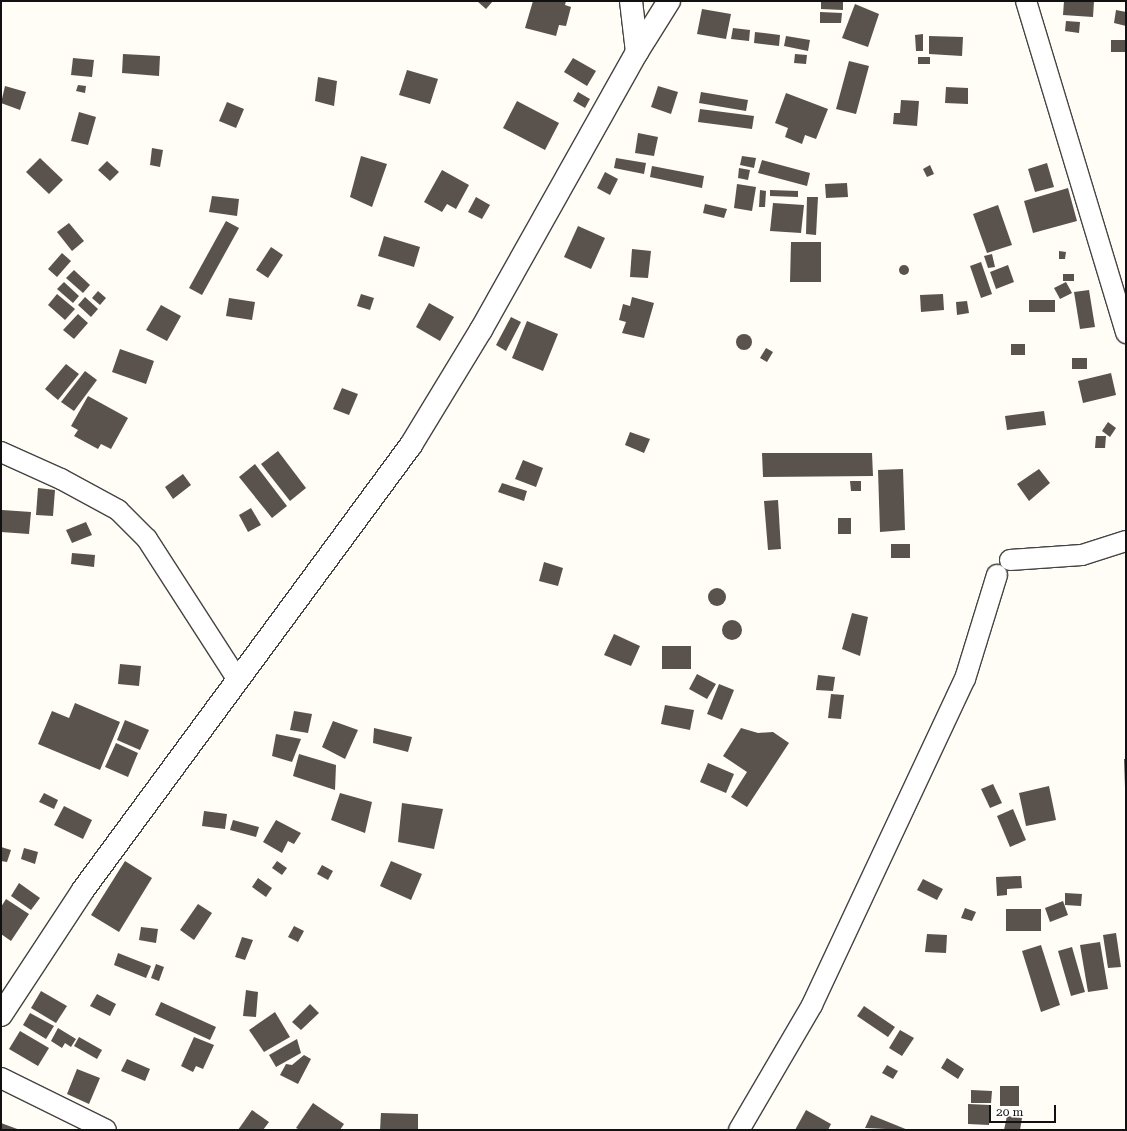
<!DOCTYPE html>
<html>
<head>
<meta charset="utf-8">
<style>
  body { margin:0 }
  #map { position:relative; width:1127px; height:1131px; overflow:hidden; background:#fffdf5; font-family:"Roboto Serif",serif }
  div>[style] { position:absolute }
  .building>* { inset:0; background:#5a524d }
  .round { border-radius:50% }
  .roads { filter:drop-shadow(1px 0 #444) drop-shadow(-1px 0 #444) drop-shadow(0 1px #444) drop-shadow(0 -1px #444) }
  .minor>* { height:20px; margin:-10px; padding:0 10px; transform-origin:10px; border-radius:10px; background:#fff }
  .tertiary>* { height:22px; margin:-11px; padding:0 11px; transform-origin:11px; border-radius:11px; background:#fff }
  span { translate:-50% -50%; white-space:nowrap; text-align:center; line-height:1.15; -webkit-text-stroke:4px #fff; paint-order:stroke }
  .frame { position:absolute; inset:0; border:2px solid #111; pointer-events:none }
  .scale { position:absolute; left:989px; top:1105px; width:67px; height:18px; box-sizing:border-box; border:2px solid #111; border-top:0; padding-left:5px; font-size:12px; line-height:14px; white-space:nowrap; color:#111; -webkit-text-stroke:3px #fff; paint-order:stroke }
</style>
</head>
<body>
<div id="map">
  <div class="building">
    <i style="clip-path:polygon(477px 1px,493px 1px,486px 9px)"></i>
    <i style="clip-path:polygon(533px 1px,566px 1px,565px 5px,571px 7px,566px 26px,559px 25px,556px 36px,525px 28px)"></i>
    <i style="clip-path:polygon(821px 1px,843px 1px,843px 10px,821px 9px)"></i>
    <i style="clip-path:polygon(1064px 1px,1094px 1px,1093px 17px,1063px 15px)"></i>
    <i style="clip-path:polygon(855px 4px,879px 14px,868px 47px,842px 38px)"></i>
    <i style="clip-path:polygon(702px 9px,731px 14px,726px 39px,697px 34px)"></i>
    <i style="clip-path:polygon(1116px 10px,1126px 12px,1126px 26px,1114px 23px)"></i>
    <i style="clip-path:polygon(820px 12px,842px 13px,841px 23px,820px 23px)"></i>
    <i style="clip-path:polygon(1066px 21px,1080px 22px,1079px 33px,1065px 31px)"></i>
    <i style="clip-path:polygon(733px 28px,750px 30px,749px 41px,731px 39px)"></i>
    <i style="clip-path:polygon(755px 32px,780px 35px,779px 46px,754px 43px)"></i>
    <i style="clip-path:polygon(923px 34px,923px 51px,916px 51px,915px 35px)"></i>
    <i style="clip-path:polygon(786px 36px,810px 40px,808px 51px,784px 46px)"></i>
    <i style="clip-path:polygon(929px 36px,963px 37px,962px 56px,929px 54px)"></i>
    <i style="clip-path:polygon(1111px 40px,1126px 40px,1126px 52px,1111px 52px)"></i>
    <i style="clip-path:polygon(123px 54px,160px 56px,159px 76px,122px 73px)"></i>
    <i style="clip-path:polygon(795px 54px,807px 55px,806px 64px,794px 63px)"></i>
    <i style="clip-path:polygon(918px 57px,930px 57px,930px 64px,918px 64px)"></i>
    <i style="clip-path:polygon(73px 58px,94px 60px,92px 77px,71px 75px)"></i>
    <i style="clip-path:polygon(573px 58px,596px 71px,587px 86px,564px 72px)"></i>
    <i style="clip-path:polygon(849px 61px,869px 66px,856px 114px,836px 109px)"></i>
    <i style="clip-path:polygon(407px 70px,438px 79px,430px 104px,399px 95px)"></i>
    <i style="clip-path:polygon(318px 77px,337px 81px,334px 106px,315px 101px)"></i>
    <i style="clip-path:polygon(78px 85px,86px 86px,85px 93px,76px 91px)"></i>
    <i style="clip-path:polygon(5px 86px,26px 92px,20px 110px,1px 103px)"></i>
    <i style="clip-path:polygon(658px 86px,678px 92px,671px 114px,651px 107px)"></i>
    <i style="clip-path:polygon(946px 87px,968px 88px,968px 104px,945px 103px)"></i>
    <i style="clip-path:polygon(578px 92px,590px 99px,585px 108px,573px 101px)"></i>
    <i style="clip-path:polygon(701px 92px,748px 100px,746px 111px,699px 103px)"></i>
    <i style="clip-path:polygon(786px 93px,828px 109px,816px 139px,805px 135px,802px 144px,785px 137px,788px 128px,775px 123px)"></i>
    <i style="clip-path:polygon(901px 100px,919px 101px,917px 126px,893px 124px,894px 113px,900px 113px)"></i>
    <i style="clip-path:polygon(517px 101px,559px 123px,545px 150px,503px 128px)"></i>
    <i style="clip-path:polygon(227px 102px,244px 109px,236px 128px,219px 121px)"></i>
    <i style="clip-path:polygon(700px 109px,754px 116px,752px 129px,698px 122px)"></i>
    <i style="clip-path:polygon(79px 112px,96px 117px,88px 145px,71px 141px)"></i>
    <i style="clip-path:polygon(638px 133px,658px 137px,654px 156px,635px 153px)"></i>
    <i style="clip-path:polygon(152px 148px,163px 150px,160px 167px,150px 165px)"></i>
    <i style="clip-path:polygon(361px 156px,387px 164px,372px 207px,350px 197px)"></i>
    <i style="clip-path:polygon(742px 156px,756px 158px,754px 168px,740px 165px)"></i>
    <i style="clip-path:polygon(40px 158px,63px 180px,49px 194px,26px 172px)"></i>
    <i style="clip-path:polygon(616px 158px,646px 163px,644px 174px,614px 168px)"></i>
    <i style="clip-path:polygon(762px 160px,810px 173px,807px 186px,758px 173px)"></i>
    <i style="clip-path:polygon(107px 161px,119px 172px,110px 181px,98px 170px)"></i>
    <i style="clip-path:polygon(1047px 163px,1054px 187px,1035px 192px,1028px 169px)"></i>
    <i style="clip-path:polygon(930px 165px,934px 174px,927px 177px,923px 169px)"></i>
    <i style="clip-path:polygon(652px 166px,704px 176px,702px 188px,650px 177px)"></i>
    <i style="clip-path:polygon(739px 168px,750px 170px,748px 180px,738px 178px)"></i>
    <i style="clip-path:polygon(442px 170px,469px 185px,456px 209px,447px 204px,442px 212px,424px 202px)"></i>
    <i style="clip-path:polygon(605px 172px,618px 179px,610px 195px,597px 188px)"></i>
    <i style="clip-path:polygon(847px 183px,848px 197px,826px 198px,825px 184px)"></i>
    <i style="clip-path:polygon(737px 184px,756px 187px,752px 211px,734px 208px)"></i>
    <i style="clip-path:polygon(1068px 188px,1077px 221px,1033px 233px,1024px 201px)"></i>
    <i style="clip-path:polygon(760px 190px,766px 191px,765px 207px,759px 207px)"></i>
    <i style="clip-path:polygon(770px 190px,798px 191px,798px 197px,770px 196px)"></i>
    <i style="clip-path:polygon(212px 196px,239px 199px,237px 216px,209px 212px)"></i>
    <i style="clip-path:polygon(476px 197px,490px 205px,482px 219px,468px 212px)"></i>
    <i style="clip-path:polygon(807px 197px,818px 197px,816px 235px,806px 234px)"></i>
    <i style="clip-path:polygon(773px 203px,804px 205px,801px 233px,770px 231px)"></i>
    <i style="clip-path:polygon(705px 204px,727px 209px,724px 218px,703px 213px)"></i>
    <i style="clip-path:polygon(998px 205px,1012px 245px,987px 253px,973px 214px)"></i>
    <i style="clip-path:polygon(226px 221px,239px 228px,202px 295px,189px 288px)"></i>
    <i style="clip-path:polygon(69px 223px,84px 241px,72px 251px,57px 232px)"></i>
    <i style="clip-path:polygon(578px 226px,605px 238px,591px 269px,564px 257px)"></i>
    <i style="clip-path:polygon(384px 236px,420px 247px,414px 267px,378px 256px)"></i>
    <i style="clip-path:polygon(791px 242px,821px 242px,821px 282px,790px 282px)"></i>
    <i style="clip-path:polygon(271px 247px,283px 255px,268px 278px,256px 270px)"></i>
    <i style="clip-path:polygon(632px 249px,651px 251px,648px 278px,630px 277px)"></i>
    <i style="clip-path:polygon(1059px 251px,1066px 252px,1065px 259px,1059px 259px)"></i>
    <i style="clip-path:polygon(62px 253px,71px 261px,57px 277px,48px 269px)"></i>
    <i style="clip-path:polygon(992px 254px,995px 267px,988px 268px,984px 256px)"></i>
    <i style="clip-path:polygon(981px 262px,992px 294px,981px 298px,970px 266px)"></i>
    <i class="round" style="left:899px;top:265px;width:10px;height:10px"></i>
    <i style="clip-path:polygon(1008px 265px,1014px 282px,996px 289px,990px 272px)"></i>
    <i style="clip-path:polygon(74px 270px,90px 285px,83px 293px,66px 278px)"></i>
    <i style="clip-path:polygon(1063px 274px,1074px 274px,1074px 281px,1063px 281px)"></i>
    <i style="clip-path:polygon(64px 282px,79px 296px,73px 303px,57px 289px)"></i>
    <i style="clip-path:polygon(1066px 282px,1072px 293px,1060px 299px,1054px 288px)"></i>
    <i style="clip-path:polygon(1089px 290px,1095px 327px,1080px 329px,1074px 292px)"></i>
    <i style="clip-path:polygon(98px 291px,106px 298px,100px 305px,92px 298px)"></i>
    <i style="clip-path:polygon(57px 294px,75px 309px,65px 320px,48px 305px)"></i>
    <i style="clip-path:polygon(361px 294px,374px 298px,370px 310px,357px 306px)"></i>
    <i style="clip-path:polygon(943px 294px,944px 310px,921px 312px,920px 295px)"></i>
    <i style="clip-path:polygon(85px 297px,98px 309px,91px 317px,78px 305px)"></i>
    <i style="clip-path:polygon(632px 297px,654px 303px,644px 338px,622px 333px,626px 322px,619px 320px,623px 304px,630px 306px)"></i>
    <i style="clip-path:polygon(229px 298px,255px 302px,252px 320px,226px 316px)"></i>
    <i style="clip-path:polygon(1029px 300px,1055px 300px,1055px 312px,1029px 312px)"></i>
    <i style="clip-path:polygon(967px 301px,969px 313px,957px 315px,956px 302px)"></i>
    <i style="clip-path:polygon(429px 303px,454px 317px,440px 341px,416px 327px)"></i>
    <i style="clip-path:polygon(161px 305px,181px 316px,167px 341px,146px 330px)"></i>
    <i style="clip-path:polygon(78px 314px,88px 323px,74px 339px,63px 330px)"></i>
    <i style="clip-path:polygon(511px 317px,521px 322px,506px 351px,496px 345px)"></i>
    <i style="clip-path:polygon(527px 321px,558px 334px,543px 371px,512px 358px)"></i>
    <i class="round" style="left:736px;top:334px;width:16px;height:16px"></i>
    <i style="clip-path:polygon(1011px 344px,1025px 344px,1025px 355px,1011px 355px)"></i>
    <i style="clip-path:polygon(766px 348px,773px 352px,767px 362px,760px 358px)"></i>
    <i style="clip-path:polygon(120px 349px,154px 361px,146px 384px,112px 372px)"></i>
    <i style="clip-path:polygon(1072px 358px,1087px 358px,1087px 369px,1072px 369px)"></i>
    <i style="clip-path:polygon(66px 364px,79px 374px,58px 400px,45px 389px)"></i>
    <i style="clip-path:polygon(85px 371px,97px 380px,74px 411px,61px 402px)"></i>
    <i style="clip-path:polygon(1111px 373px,1116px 395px,1083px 403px,1078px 381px)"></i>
    <i style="clip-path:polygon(342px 388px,358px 394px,349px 415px,333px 409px)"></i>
    <i style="clip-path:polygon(88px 396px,128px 418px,111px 449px,101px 444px,98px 449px,74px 436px,78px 430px,71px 426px)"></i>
    <i style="clip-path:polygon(1044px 411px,1046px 425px,1007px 430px,1005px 416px)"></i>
    <i style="clip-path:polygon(1108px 422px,1116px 428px,1110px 437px,1102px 431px)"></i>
    <i style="clip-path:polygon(630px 432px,650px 439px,644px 453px,625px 445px)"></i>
    <i style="clip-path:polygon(1096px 436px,1106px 436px,1105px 448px,1095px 448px)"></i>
    <i style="clip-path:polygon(278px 451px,306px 488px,290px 501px,261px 464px)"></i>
    <i style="clip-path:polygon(762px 453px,872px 453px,873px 476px,763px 477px)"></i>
    <i style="clip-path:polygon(523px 460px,543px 468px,536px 487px,515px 479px)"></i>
    <i style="clip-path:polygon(255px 464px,287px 506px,272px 518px,239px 477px)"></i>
    <i style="clip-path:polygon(903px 469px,905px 530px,880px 532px,878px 470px)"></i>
    <i style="clip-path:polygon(1039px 469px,1050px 483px,1029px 501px,1017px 484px)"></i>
    <i style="clip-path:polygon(183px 474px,191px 485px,173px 499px,165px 487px)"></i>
    <i style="clip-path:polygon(850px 481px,861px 481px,861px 491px,851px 491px)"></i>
    <i style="clip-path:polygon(502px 483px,527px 491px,524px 501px,498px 492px)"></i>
    <i style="clip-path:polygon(38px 488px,55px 490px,53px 516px,36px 515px)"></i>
    <i style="clip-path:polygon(778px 500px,781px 549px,768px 550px,764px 501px)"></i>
    <i style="clip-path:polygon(251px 508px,261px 525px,248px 532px,239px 515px)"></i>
    <i style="clip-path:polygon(2px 510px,31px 512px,29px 534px,1px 532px)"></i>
    <i style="clip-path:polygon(838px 518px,851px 518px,851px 534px,838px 534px)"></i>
    <i style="clip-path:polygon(86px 522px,92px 535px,72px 543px,66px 530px)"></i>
    <i style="clip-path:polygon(891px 544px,910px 544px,910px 558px,891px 558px)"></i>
    <i style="clip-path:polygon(72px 553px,95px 555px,94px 567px,71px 564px)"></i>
    <i style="clip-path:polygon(544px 562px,563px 568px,558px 586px,539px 581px)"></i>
    <i class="round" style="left:708px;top:588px;width:18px;height:18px"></i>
    <i style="clip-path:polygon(852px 613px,868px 617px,860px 656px,842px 649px)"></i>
    <i class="round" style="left:722px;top:620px;width:20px;height:20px"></i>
    <i style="clip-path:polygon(614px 634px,640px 646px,631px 666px,604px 655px)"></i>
    <i style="clip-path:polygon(662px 646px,691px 646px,691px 669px,662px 669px)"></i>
    <i style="clip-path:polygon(120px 664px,141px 666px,139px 686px,118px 684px)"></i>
    <i style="clip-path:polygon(697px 674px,716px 684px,707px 699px,689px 689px)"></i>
    <i style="clip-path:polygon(818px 675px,835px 677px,833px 691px,816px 690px)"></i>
    <i style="clip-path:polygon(719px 684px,734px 690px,722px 720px,707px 714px)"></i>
    <i style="clip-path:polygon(831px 694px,844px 695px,841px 719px,828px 718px)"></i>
    <i style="clip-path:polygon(75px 703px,120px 722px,100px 770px,38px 744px,52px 711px,69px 718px)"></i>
    <i style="clip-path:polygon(665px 705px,694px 710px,690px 730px,661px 724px)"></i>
    <i style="clip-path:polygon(294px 711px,312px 714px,308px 733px,290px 730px)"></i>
    <i style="clip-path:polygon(125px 720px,149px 730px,140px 750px,117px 740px)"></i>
    <i style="clip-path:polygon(333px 721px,358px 730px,345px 759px,322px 747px)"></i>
    <i style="clip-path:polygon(374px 728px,412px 737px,408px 752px,373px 743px)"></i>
    <i style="clip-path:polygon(741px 728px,758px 733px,773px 732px,789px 743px,747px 807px,731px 797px,747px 772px,723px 756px)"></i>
    <i style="clip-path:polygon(276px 734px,301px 739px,292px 762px,272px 756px)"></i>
    <i style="clip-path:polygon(116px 743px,138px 753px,128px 777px,105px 767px)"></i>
    <i style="clip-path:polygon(299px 754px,336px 765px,335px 790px,293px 776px)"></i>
    <i style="clip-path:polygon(1124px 759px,1126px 759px,1126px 787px,1125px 787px)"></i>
    <i style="clip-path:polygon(708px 763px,734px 774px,726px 793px,700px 782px)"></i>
    <i style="clip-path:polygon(993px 784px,1002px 803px,990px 808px,981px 789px)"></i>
    <i style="clip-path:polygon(1049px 786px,1056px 820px,1026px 826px,1019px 793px)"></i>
    <i style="clip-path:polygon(44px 793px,58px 800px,54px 809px,39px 802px)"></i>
    <i style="clip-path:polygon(340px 793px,372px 802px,365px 833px,331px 820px)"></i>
    <i style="clip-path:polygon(402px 803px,443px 809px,434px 849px,398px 842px)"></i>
    <i style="clip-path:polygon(64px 806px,92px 820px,83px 839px,54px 825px)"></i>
    <i style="clip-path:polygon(1013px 809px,1026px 840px,1010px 847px,997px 816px)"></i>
    <i style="clip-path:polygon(204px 811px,227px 814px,225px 829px,202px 826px)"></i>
    <i style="clip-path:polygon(233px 820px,259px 827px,256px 837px,230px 830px)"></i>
    <i style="clip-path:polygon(276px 820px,301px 833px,294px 844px,288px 841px,282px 853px,263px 842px)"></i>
    <i style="clip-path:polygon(1px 847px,11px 850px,7px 862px,1px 861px)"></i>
    <i style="clip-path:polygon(24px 848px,38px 852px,35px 864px,21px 859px)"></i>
    <i style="clip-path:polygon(125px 861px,152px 878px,119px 932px,91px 915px)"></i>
    <i style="clip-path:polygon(277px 861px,287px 868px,282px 875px,272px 868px)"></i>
    <i style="clip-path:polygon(391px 861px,422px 874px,411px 900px,380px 886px)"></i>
    <i style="clip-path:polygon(322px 865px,333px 871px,328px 880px,317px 874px)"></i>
    <i style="clip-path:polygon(1021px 876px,1022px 888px,1007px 889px,1007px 895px,997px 896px,996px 877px)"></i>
    <i style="clip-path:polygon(258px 878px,272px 888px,266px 897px,252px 887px)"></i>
    <i style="clip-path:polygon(923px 879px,943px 889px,937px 900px,917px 890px)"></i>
    <i style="clip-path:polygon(19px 883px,40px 898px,31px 910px,11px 896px)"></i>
    <i style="clip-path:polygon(1065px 893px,1082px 894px,1081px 906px,1065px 905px)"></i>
    <i style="clip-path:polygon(6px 899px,29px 914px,11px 941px,1px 934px,1px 907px)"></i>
    <i style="clip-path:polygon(1063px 901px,1068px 915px,1050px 922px,1045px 908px)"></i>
    <i style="clip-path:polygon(198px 904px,212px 913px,194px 940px,180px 930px)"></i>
    <i style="clip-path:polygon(965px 908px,976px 912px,972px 921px,961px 918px)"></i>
    <i style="clip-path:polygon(1006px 909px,1041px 909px,1041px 931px,1006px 931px)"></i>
    <i style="clip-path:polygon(294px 926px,304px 931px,298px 942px,288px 937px)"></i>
    <i style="clip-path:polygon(141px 927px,158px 929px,156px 943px,139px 940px)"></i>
    <i style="clip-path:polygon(1116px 933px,1121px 967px,1108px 968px,1103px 935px)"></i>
    <i style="clip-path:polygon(927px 934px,947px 935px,946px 953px,925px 952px)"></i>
    <i style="clip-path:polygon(242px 937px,253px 940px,245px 960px,235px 957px)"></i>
    <i style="clip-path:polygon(1100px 942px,1108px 989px,1088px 992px,1080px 945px)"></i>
    <i style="clip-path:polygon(1041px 945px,1060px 1005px,1041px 1012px,1022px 951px)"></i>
    <i style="clip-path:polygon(1072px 947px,1085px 992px,1071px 996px,1058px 951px)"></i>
    <i style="clip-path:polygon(118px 953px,151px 966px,146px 978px,114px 965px)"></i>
    <i style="clip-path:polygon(156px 964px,164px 967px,159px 981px,151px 978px)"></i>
    <i style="clip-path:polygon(246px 990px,258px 992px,256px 1017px,243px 1016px)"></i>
    <i style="clip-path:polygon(41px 991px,67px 1006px,56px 1023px,31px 1008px)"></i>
    <i style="clip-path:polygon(97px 994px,116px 1004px,110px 1016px,90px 1006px)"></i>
    <i style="clip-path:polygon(161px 1002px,216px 1027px,210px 1040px,155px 1015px)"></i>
    <i style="clip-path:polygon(310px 1004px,319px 1013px,301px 1030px,292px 1022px)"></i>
    <i style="clip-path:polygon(864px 1006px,895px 1027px,888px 1037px,857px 1016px)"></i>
    <i style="clip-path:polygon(275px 1012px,290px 1037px,264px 1052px,249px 1030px)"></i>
    <i style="clip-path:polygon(30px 1013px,54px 1026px,46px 1039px,23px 1025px)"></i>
    <i style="clip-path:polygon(58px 1028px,76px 1039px,71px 1047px,65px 1043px,62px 1048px,51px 1041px)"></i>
    <i style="clip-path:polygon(900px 1030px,914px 1038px,902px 1056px,889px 1048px)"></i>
    <i style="clip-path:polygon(20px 1031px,49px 1048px,38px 1066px,9px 1049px)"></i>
    <i style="clip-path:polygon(79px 1037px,102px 1050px,97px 1059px,74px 1046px)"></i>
    <i style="clip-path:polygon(194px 1037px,214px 1045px,203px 1069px,196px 1066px,193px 1072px,181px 1066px)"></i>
    <i style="clip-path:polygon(297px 1039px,301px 1053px,276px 1067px,269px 1055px)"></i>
    <i style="clip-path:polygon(304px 1055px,311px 1059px,298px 1084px,280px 1075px,286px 1064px,292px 1065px)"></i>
    <i style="clip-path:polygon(947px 1058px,964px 1069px,958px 1079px,941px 1068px)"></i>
    <i style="clip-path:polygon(127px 1059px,150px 1069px,145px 1081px,121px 1071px)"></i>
    <i style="clip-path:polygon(887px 1065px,898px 1071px,893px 1079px,882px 1073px)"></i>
    <i style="clip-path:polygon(77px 1069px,100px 1078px,89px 1104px,67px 1094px)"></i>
    <i style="clip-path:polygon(1000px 1086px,1019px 1086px,1019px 1106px,1000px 1106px)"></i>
    <i style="clip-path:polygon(971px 1090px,992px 1091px,991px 1103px,971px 1103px)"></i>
    <i style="clip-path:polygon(313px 1103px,344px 1124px,340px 1130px,300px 1130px,296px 1128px)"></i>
    <i style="clip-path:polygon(968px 1104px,990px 1105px,989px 1125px,968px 1124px)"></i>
    <i style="clip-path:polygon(252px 1110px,269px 1122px,263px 1130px,238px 1130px)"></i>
    <i style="clip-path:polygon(806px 1110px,831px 1124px,828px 1130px,795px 1130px)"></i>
    <i style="clip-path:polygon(381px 1113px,418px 1114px,418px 1130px,380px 1130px)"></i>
    <i style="clip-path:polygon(871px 1115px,908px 1130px,865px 1128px)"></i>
    <i style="clip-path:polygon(1007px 1116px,1022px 1118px,1020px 1130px,1004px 1130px)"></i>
    <i style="clip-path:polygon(1px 1123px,20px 1130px,1px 1130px)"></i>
  </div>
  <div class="roads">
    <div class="minor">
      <i style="left:1026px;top:1px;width:347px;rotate:73.2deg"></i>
      <i style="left:1px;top:452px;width:66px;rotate:24.2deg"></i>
      <i style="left:61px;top:479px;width:65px;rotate:28.5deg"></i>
      <i style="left:118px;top:510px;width:41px;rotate:45deg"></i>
      <i style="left:147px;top:539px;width:168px;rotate:57.2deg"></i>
      <i style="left:1010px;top:560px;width:72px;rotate:-4deg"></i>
      <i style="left:1082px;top:555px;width:46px;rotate:-17.7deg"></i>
      <i style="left:1px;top:1078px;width:117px;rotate:26.3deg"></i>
      <i style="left:739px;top:1130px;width:145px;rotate:-59.7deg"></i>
      <i style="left:812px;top:1005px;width:360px;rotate:-64.9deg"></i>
      <i style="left:965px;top:679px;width:109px;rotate:-72.9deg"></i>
    </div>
    <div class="tertiary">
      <i style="left:631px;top:1px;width:51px;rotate:83.3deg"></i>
      <i style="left:1px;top:1015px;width:149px;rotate:-56.7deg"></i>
      <i style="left:83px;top:890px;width:553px;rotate:-53.61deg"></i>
      <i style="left:411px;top:445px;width:135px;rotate:-58.7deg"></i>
      <i style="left:481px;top:330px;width:319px;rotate:-60.7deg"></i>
      <i style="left:637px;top:52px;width:60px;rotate:-57.9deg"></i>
    </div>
  </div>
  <div class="frame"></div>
  <div class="scale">20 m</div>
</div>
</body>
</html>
